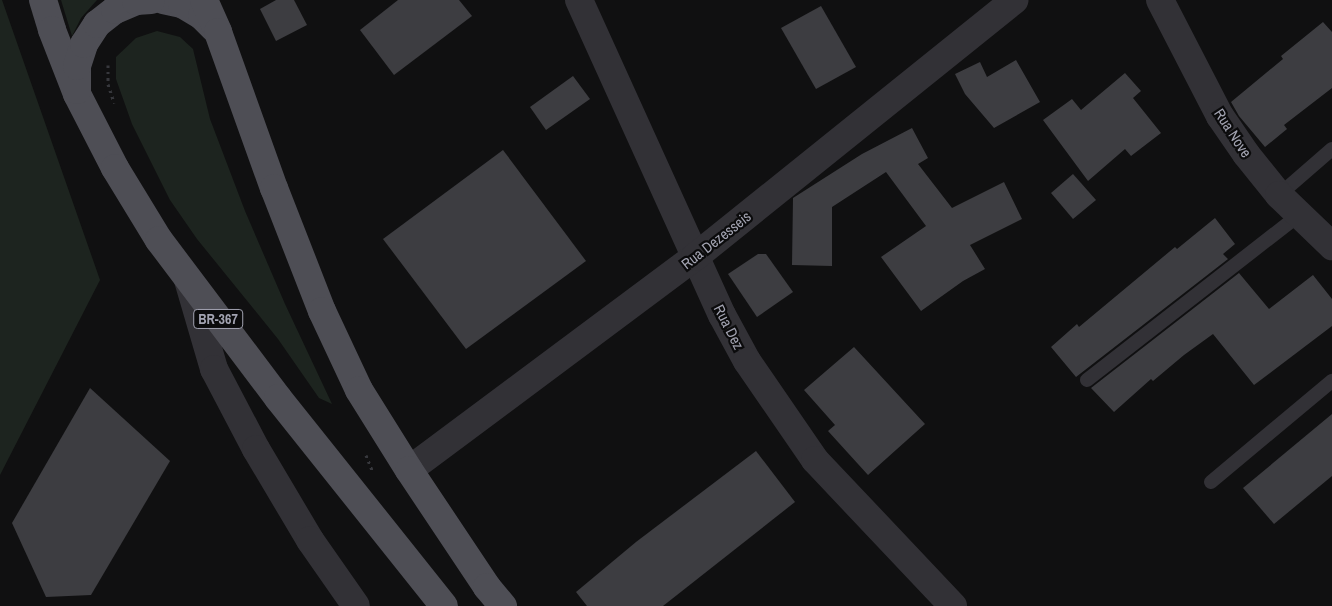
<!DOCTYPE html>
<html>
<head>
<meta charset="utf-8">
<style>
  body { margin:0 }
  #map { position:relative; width:1332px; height:606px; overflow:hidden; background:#101011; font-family:"Archivo Narrow",sans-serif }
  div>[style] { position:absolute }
  .green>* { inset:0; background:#1d241f }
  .building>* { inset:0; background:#3d3d41 }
  .path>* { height:3px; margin-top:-1.5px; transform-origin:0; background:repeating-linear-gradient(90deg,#37383d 0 2.5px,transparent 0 6.5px) }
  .lane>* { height:14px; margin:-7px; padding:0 7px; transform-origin:7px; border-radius:7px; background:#323136 }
  .street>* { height:28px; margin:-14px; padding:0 14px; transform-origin:14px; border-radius:14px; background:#323136 }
  .primary>* { height:28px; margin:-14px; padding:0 14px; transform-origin:14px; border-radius:14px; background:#4e4e55 }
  span { translate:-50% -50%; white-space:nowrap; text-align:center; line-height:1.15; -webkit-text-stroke:4.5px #0b0b0c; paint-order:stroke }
  .shield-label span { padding:1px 4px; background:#0b0b0c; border:1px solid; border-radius:4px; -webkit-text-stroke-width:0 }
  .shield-label { font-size:14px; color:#a2a3b1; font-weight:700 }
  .street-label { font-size:15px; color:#a2a3b1 }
</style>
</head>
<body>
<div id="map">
  <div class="green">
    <i style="clip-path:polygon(0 0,2px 0,100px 280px,0 475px)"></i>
    <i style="clip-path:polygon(61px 0,97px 0,81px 18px,72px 36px)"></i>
    <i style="clip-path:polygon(157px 31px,180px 37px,193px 49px,210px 119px,245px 211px,285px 304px,332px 404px,319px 398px,278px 339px,197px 239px,170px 200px,132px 124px,116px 79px,116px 57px,136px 38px)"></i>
  </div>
  <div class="building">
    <i style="clip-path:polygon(276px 0,294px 0,307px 25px,276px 41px,260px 9px)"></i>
    <i style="clip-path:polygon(398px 0,459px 0,472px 16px,394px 75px,360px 30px)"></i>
    <i style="clip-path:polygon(821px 6px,856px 67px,816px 89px,781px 28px)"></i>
    <i style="clip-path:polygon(1323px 22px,1332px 32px,1332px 88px,1284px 125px,1287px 129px,1265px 147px,1239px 116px,1231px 102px,1283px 59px,1281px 56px)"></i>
    <i style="clip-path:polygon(1016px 60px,1040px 102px,994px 128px,965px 94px,955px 74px,980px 62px,987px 77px)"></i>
    <i style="clip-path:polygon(1125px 73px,1141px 91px,1133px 98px,1161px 133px,1131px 156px,1125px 149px,1088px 181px,1043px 120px,1072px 99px,1081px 110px)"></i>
    <i style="clip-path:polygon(573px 76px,590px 99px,546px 130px,530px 107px)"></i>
    <i style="clip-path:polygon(912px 128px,928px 158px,918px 164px,952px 208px,1004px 182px,1022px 219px,970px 245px,985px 269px,963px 281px,921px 311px,881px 257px,926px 226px,886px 172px,832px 207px,832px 266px,792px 265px,793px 198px,862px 154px)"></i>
    <i style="clip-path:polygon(503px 150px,586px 261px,466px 349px,383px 239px)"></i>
    <i style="clip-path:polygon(1073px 174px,1096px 200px,1073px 219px,1051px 193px)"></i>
    <i style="clip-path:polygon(1215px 218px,1235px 244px,1223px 254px,1228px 259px,1076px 377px,1051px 347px,1077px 324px,1079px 327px,1175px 247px,1177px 249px)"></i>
    <i style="clip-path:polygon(758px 254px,766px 254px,793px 292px,757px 317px,728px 274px)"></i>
    <i style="clip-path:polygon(1239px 273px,1269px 309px,1313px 275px,1332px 299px,1332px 326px,1254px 385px,1213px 334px,1184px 355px,1153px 381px,1151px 379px,1114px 412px,1091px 388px)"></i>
    <i style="clip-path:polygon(854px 347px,925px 424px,868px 475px,828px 431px,835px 425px,804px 390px)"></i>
    <i style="clip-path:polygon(90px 388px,170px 461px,91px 595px,46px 597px,12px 523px)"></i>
    <i style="clip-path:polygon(1332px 414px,1332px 476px,1274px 524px,1243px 488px)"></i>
    <i style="clip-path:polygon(756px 451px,795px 502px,663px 606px,587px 606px,576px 592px,636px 542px)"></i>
  </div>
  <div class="path">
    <i style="left:108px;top:65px;width:19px;rotate:90deg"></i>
    <i style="left:108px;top:84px;width:20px;rotate:72deg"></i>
    <i style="left:366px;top:455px;width:16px;rotate:68deg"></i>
  </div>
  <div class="lane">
    <i style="left:1279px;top:195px;width:70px;rotate:-41deg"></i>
    <i style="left:1087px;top:380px;width:270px;rotate:-37.9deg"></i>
    <i style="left:1211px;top:482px;width:158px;rotate:-39.9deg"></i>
  </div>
  <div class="street">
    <i style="left:579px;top:0;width:346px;rotate:65.6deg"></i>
    <i style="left:722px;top:315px;width:52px;rotate:61.5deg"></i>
    <i style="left:747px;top:361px;width:120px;rotate:55.5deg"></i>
    <i style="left:815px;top:460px;width:201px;rotate:46.6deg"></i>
    <i style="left:1160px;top:0;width:131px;rotate:62.7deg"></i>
    <i style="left:1220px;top:116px;width:46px;rotate:55.6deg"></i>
    <i style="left:1246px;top:154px;width:53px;rotate:51.2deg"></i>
    <i style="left:1279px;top:195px;width:74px;rotate:43.9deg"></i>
    <i style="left:188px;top:280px;width:93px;rotate:73.7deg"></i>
    <i style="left:214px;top:369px;width:90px;rotate:62.3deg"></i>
    <i style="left:256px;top:449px;width:106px;rotate:59.3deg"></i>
    <i style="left:310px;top:540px;width:80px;rotate:55.1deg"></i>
    <i style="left:409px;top:470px;width:357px;rotate:-36.7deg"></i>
    <i style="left:695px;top:257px;width:410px;rotate:-38.8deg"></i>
  </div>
  <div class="primary">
    <i style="left:43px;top:0;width:31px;rotate:73deg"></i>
    <i style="left:52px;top:30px;width:69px;rotate:68.7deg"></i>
    <i style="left:77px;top:94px;width:83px;rotate:62.8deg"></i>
    <i style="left:115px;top:168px;width:84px;rotate:58.6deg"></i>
    <i style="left:159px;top:240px;width:198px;rotate:53deg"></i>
    <i style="left:278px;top:398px;width:266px;rotate:51.4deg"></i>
    <i style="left:163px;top:0;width:19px;rotate:12deg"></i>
    <i style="left:182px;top:4px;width:23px;rotate:31deg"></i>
    <i style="left:202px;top:16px;width:17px;rotate:45deg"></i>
    <i style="left:204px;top:0;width:35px;rotate:66deg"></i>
    <i style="left:218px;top:32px;width:166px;rotate:70.3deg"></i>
    <i style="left:274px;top:188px;width:132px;rotate:68.7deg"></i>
    <i style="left:322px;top:311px;width:87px;rotate:64.9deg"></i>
    <i style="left:359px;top:390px;width:94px;rotate:58deg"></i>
    <i style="left:409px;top:470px;width:141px;rotate:56.3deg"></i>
    <i style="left:487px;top:587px;width:25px;rotate:50deg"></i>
    <i style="left:77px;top:90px;width:24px;rotate:-90deg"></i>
    <i style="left:77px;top:66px;width:23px;rotate:-72deg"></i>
    <i style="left:84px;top:44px;width:24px;rotate:-57deg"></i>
    <i style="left:97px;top:24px;width:23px;rotate:-38deg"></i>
    <i style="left:115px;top:10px;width:23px;rotate:-23deg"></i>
    <i style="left:136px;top:1px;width:15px;rotate:-4deg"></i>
  </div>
  <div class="shield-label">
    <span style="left:218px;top:319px">BR-367</span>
  </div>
  <div class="street-label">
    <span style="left:1233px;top:133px;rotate:57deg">Rua Nove</span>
    <span style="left:716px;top:240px;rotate:-38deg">Rua Dezesseis</span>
    <span style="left:729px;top:327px;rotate:63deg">Rua Dez</span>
  </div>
</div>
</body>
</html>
